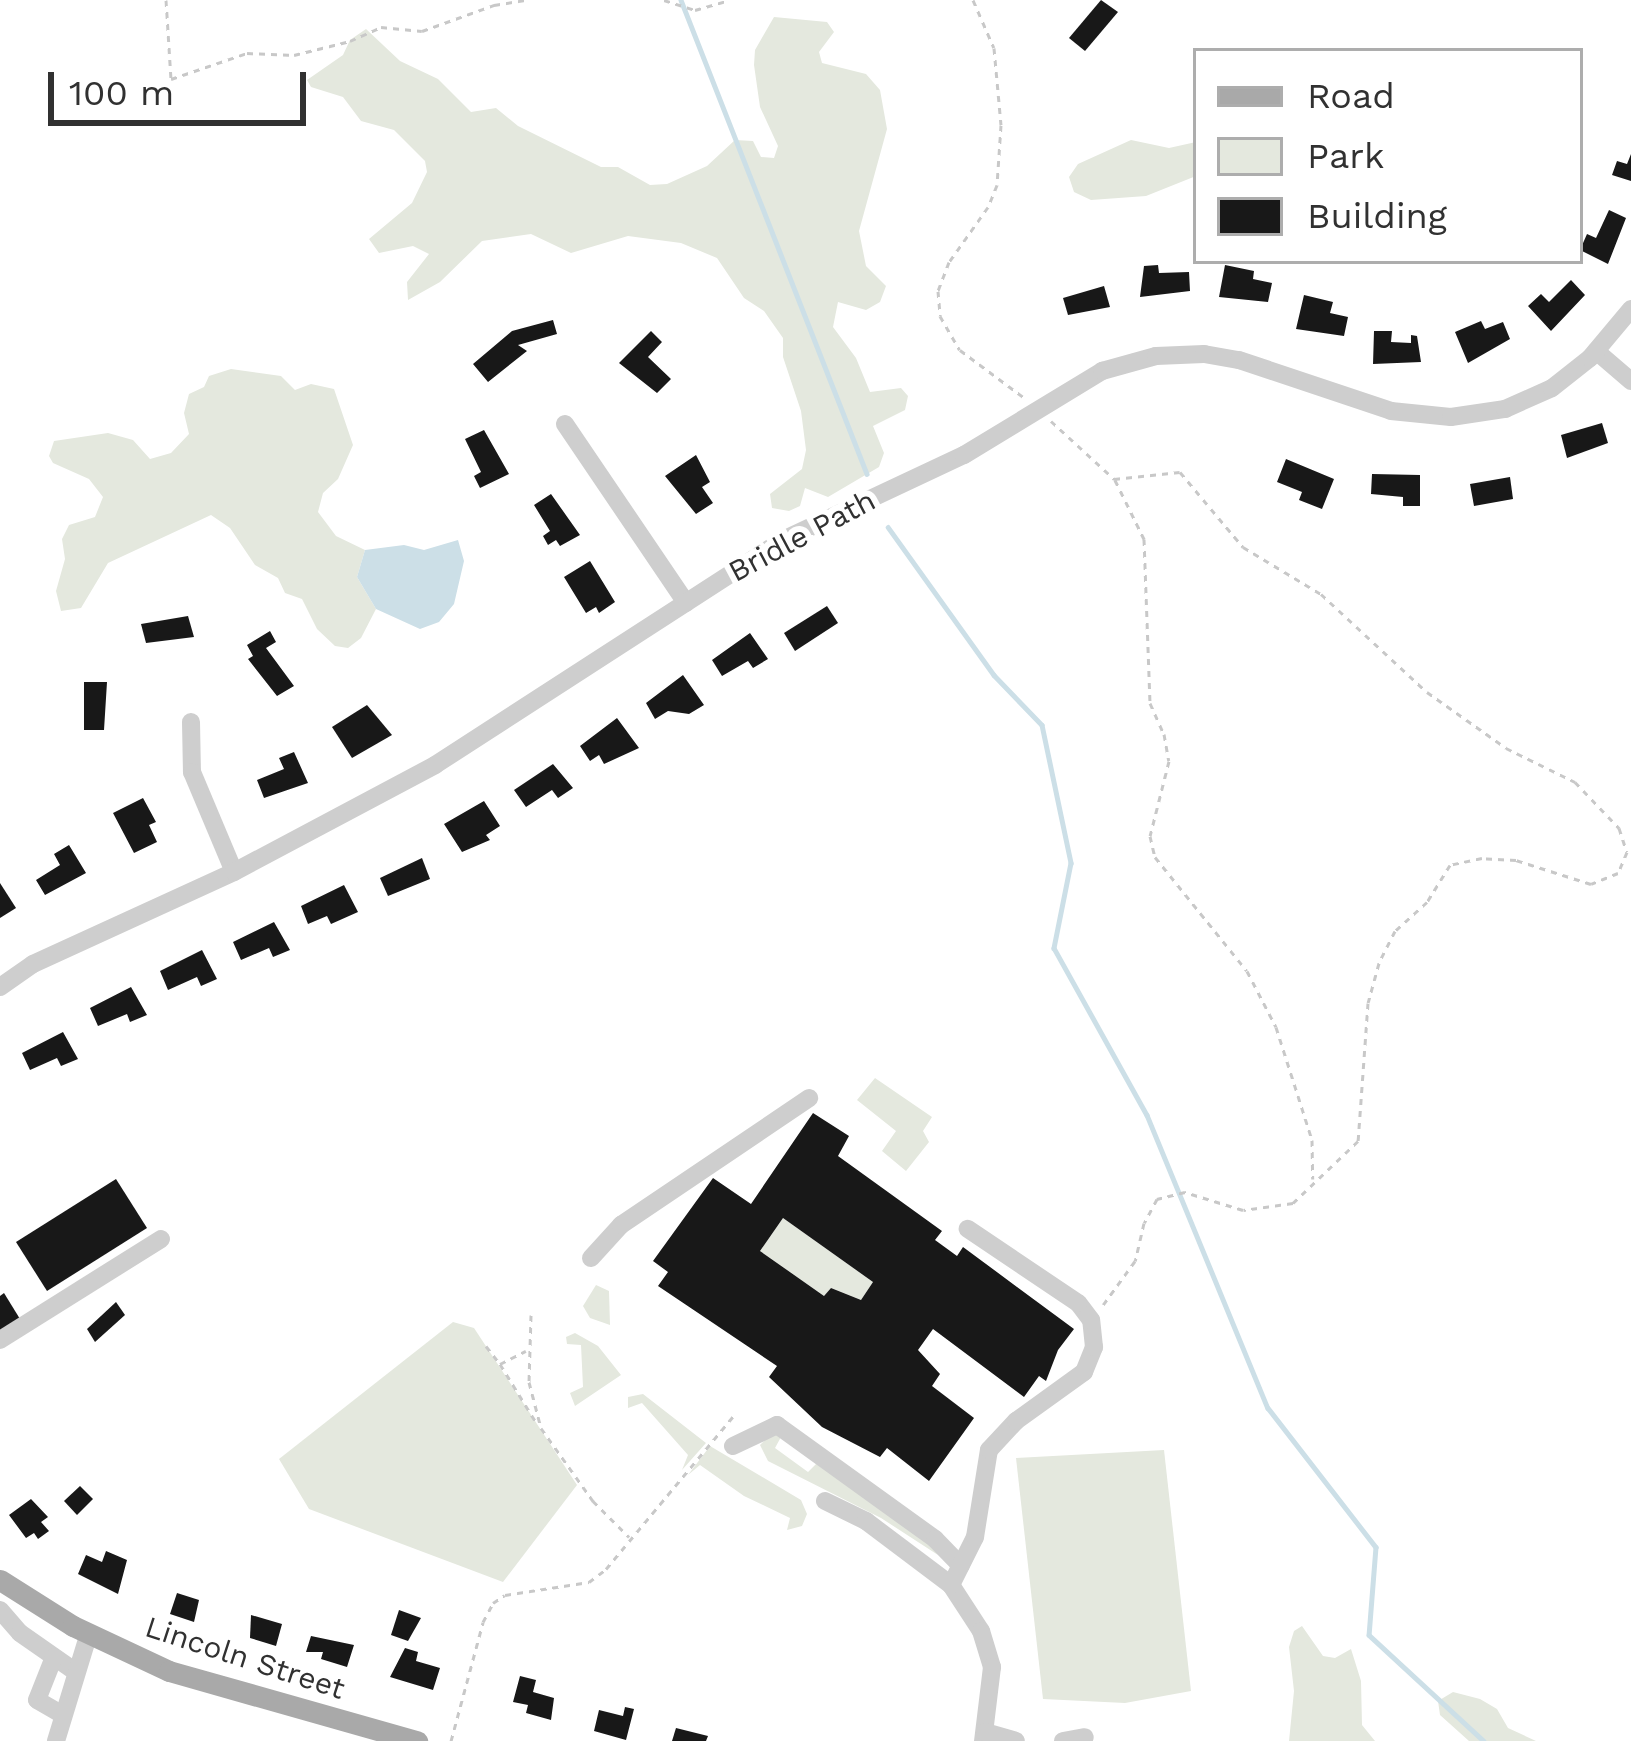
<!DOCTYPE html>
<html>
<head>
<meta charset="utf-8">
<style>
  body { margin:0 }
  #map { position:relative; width:1631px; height:1741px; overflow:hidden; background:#fff; font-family:"Work Sans",sans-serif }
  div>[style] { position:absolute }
  .green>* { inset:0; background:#e4e8de }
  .water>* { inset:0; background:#ccdfe7 }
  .stream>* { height:4.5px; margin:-2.25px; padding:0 2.25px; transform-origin:2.25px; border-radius:2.25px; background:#ccdfe7 }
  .building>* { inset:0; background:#181818 }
  .path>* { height:3px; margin-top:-1.5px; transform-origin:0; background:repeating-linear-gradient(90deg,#c8c8c8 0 6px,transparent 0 12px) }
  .minor>* { height:18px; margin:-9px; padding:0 9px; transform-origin:9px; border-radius:9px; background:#cecece }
  .major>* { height:21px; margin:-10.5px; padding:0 10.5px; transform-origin:10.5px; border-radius:10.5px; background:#a9a9a9 }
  span { translate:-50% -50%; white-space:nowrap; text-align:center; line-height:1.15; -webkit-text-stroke:12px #fff; paint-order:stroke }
  .street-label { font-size:30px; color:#313131 }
  .legend { position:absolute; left:1193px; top:48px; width:390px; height:216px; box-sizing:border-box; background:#fff; border:3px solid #adadad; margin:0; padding:15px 21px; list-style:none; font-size:36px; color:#313131 }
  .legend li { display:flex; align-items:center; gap:24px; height:60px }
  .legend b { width:60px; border:3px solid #adadad }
  .scale { position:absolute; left:48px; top:72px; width:258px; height:54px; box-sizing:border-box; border:6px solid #313131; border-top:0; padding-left:15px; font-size:36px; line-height:42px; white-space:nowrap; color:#313131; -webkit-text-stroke:9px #fff; paint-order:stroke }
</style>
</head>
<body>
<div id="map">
  <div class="green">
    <i style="clip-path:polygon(774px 17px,827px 22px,834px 32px,819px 52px,822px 63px,866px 74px,880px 90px,887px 129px,859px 231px,866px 266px,886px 286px,880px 302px,866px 310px,838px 302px,833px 327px,856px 358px,870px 392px,901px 388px,908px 396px,905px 410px,873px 426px,884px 453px,879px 467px,828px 497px,805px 488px,800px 506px,789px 511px,772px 508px,770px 494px,802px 469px,806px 450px,801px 411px,783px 357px,783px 338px,764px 311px,744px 298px,717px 258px,681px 243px,628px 236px,571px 253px,531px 234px,482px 241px,440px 282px,408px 300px,407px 282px,429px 254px,413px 246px,379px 253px,369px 239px,412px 203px,427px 172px,425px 161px,394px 130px,361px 121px,343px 97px,311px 87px,307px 80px,343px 55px,350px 40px,366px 29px,400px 61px,438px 79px,471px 112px,496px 108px,518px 126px,601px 167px,618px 167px,650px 185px,667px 184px,707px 166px,735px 140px,753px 141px,761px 157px,774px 158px,778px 146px,760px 107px,754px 65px,755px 50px)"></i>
    <i style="clip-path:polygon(1131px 140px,1169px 148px,1196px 142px,1196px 176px,1146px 196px,1091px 200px,1074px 192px,1069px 177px,1078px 164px)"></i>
    <i style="clip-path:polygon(231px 369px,281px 376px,295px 390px,311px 384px,334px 389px,353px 445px,338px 479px,323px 493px,318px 512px,336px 536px,365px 550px,357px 577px,376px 609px,361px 638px,348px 648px,335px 646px,317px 629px,302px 599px,285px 593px,278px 578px,255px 565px,230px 528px,211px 515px,108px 563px,81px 608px,61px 611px,56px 591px,65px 559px,62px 539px,69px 525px,95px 517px,103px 497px,89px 479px,53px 463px,49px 456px,54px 441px,108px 433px,133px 440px,150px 459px,171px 453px,189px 434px,184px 413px,189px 394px,204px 387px,209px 376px)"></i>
    <i style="clip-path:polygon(875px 1078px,932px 1117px,923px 1131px,929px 1142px,906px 1171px,882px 1151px,896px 1131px,857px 1100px)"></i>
    <i style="clip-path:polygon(783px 1218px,873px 1282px,861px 1300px,831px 1288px,824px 1296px,760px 1251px)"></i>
    <i style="clip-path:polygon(596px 1285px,609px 1291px,610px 1325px,590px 1318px,583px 1306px)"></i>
    <i style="clip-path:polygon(453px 1322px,474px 1328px,577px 1485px,503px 1582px,309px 1509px,279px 1459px)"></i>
    <i style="clip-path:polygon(575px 1333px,598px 1346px,621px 1375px,575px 1406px,570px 1393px,583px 1387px,581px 1345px,567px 1344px,566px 1337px)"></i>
    <i style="clip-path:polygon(643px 1394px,706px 1443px,682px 1470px,688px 1455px,642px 1403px,628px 1408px,628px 1397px)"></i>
    <i style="clip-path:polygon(773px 1432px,781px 1437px,775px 1448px,808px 1472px,817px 1463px,926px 1538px,938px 1555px,881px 1518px,768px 1461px,760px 1445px)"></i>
    <i style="clip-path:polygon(710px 1446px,801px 1500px,807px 1514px,802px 1526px,787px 1530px,790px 1518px,744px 1496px,700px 1465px,688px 1475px)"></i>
    <i style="clip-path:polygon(1164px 1450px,1191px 1691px,1125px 1703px,1043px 1699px,1016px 1458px)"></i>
    <i style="clip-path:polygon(1302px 1626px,1323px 1656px,1335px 1658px,1351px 1649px,1361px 1681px,1362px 1725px,1375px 1741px,1289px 1741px,1294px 1691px,1289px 1647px,1294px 1631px)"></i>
    <i style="clip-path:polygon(1453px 1692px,1480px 1699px,1497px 1709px,1508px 1728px,1536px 1741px,1469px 1741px,1440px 1715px,1438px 1701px)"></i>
  </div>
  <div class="water">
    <i style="clip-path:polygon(458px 540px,464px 561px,454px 604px,439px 622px,420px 629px,376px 609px,357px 577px,365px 550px,404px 545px,424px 550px)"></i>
  </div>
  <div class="stream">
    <i style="left:681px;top:0;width:509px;rotate:68.57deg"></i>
    <i style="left:888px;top:527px;width:182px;rotate:54.4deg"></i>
    <i style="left:994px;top:675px;width:69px;rotate:46.2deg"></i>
    <i style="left:1042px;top:725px;width:141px;rotate:78.1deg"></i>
    <i style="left:1071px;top:863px;width:87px;rotate:101.3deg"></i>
    <i style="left:1054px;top:948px;width:191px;rotate:60.9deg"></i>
    <i style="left:1147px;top:1115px;width:317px;rotate:67.6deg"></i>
    <i style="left:1268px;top:1408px;width:176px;rotate:52.2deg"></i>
    <i style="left:1376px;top:1547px;width:88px;rotate:94.5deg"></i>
    <i style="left:1369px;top:1635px;width:156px;rotate:42.7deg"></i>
  </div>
  <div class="building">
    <i style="clip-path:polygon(1101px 0,1118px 12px,1085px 51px,1069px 38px)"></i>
    <i style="clip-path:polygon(1631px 154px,1631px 181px,1612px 175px,1617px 161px,1627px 164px)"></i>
    <i style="clip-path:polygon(1609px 210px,1626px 218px,1608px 264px,1580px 250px,1587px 234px,1596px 238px)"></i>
    <i style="clip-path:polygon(1158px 265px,1159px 273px,1189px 272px,1190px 291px,1140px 297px,1144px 266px)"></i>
    <i style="clip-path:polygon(1225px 265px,1254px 271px,1253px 279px,1272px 283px,1268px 302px,1219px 297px)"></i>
    <i style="clip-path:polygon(1571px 280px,1585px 295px,1551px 331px,1528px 306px,1541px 294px,1549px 302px)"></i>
    <i style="clip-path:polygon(1104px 286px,1110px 307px,1068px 315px,1063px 298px)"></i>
    <i style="clip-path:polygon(1304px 295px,1333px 302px,1330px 313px,1348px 317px,1344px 336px,1296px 329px)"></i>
    <i style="clip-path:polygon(553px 320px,557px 334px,518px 345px,527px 351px,488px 382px,473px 364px,512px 331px)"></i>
    <i style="clip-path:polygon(1481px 321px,1485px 329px,1503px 322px,1510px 339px,1468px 363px,1455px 332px)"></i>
    <i style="clip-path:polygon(651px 331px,662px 342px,648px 357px,671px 379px,657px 393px,619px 363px)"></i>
    <i style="clip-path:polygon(1374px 331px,1392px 331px,1391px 342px,1411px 343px,1411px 335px,1417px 336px,1421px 362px,1373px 364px)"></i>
    <i style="clip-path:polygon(1602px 423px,1608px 443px,1567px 458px,1561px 435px)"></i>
    <i style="clip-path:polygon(484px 430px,509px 474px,480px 488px,474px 476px,481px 472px,465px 439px)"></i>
    <i style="clip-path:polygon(696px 455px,710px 482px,702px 487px,713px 503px,696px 514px,665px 476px)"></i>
    <i style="clip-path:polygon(1286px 459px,1334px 479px,1322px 509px,1299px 500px,1302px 492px,1277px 482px)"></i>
    <i style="clip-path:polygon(1372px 474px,1420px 475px,1420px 506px,1403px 506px,1403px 497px,1371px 494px)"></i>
    <i style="clip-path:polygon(1510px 477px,1513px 499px,1474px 506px,1470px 484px)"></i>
    <i style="clip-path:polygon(551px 494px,580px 535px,560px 546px,556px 540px,548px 545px,543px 536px,550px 531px,534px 505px)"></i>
    <i style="clip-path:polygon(590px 561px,615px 602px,599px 613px,596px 607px,586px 613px,564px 577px)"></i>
    <i style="clip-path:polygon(827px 606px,838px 623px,795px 651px,784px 633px)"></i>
    <i style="clip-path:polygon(188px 616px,194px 637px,146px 643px,141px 624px)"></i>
    <i style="clip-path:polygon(270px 631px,276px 642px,266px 648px,294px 686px,277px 696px,248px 659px,253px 656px,247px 645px)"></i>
    <i style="clip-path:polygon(750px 633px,768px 659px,753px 668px,748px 661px,722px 676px,712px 660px)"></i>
    <i style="clip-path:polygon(683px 675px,704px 705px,689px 714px,668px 711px,655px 719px,646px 703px)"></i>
    <i style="clip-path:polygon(84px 682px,107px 682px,104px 730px,84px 730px)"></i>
    <i style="clip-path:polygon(367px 705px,392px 735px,352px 758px,332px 727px)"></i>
    <i style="clip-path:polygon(617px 718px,639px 748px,604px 764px,599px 755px,590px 761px,580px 746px)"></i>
    <i style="clip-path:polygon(294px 752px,308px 783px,264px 798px,257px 780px,284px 769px,279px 758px)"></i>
    <i style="clip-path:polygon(553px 764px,573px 788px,558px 798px,552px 790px,526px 807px,514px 790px)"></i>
    <i style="clip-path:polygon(143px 798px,156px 822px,149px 825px,157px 842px,134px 853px,113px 813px)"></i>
    <i style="clip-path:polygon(484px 801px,500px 826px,486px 835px,490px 840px,462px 852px,444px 824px)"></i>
    <i style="clip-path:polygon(69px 845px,86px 873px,45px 895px,36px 880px,60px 865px,54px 854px)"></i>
    <i style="clip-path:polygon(422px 858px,430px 879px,388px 896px,380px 878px)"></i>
    <i style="clip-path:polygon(0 883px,16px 908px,0 918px)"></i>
    <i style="clip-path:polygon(344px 885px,358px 912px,331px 924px,327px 916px,308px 924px,301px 906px)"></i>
    <i style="clip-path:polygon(274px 922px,290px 950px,273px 957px,269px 948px,241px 960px,233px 942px)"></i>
    <i style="clip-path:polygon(202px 950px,217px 979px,201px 986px,197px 977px,168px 990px,160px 971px)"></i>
    <i style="clip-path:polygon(131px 987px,147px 1015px,130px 1022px,127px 1014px,98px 1026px,90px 1008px)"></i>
    <i style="clip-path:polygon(63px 1032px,78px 1059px,61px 1066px,57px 1058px,30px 1070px,22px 1053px)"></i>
    <i style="clip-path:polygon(evenodd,813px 1113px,849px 1136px,838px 1156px,942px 1231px,935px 1240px,957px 1256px,963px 1247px,1074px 1329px,1058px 1350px,1046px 1381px,1039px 1376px,1024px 1397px,933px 1329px,918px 1350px,940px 1374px,932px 1386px,974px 1418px,929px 1481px,887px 1448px,880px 1457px,822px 1427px,769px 1377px,777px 1366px,658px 1286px,668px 1272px,653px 1261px,713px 1178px,751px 1204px,813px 1113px,783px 1218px,873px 1282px,861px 1300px,831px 1288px,824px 1296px,760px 1251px,783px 1218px)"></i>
    <i style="clip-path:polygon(116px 1179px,147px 1228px,47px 1291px,16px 1242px)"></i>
    <i style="clip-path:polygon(4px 1293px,20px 1319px,0 1331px,0 1296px)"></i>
    <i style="clip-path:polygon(116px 1302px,125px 1315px,95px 1342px,87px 1329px)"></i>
    <i style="clip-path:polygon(80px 1486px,93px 1499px,77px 1515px,64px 1501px)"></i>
    <i style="clip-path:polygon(31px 1499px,48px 1517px,41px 1522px,49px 1531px,38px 1539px,34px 1533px,26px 1538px,9px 1515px)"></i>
    <i style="clip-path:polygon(106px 1551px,127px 1560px,118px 1594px,78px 1574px,86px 1555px,102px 1562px)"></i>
    <i style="clip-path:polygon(177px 1593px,199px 1600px,194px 1622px,170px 1614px)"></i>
    <i style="clip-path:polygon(399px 1610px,421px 1618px,408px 1641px,391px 1635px)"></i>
    <i style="clip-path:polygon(251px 1615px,282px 1624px,276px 1646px,250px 1638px)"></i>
    <i style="clip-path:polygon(311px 1636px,354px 1645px,347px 1667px,321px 1659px,323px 1652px,306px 1652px)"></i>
    <i style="clip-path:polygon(405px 1648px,418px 1652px,416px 1661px,440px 1668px,433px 1690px,390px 1677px)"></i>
    <i style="clip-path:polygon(520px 1676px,536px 1680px,533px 1692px,554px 1698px,551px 1720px,526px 1713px,528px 1705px,513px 1702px)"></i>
    <i style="clip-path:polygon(625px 1707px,634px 1709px,626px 1740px,594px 1731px,599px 1710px,623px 1716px)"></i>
    <i style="clip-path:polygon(676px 1728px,708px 1736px,706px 1741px,672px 1741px)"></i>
  </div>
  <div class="path">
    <i style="left:166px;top:0;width:79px;rotate:86.4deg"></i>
    <i style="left:171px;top:79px;width:80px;rotate:-18.9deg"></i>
    <i style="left:247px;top:53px;width:47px;rotate:2.4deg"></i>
    <i style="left:294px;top:55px;width:58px;rotate:-14deg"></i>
    <i style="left:350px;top:41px;width:34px;rotate:-24deg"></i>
    <i style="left:381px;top:27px;width:41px;rotate:5.6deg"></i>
    <i style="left:422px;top:31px;width:77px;rotate:-19.9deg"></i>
    <i style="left:494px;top:5px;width:33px;rotate:-9deg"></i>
    <i style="left:664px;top:0;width:33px;rotate:18deg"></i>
    <i style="left:695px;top:10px;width:35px;rotate:-16deg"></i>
    <i style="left:973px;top:0;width:52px;rotate:66.4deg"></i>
    <i style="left:994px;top:48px;width:77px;rotate:84.8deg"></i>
    <i style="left:1001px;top:125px;width:60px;rotate:93.8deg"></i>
    <i style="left:997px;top:185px;width:24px;rotate:112deg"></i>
    <i style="left:988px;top:207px;width:67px;rotate:125.3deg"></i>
    <i style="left:949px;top:262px;width:31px;rotate:111deg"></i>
    <i style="left:938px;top:291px;width:25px;rotate:85deg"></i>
    <i style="left:940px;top:316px;width:39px;rotate:60deg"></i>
    <i style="left:960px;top:350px;width:82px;rotate:36.6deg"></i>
    <i style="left:1051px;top:421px;width:86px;rotate:42.6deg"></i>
    <i style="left:1114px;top:479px;width:66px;rotate:-6.1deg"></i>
    <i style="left:1180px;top:472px;width:98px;rotate:50deg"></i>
    <i style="left:1243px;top:547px;width:91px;rotate:31.1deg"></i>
    <i style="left:1321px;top:594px;width:144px;rotate:42.8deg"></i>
    <i style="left:1427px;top:692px;width:97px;rotate:35.3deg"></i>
    <i style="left:1506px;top:748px;width:77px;rotate:26.2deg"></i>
    <i style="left:1575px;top:782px;width:64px;rotate:46.3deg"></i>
    <i style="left:1619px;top:828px;width:25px;rotate:72deg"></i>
    <i style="left:1627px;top:852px;width:23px;rotate:113deg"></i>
    <i style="left:1618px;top:873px;width:29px;rotate:158deg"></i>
    <i style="left:1591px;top:884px;width:79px;rotate:-162.3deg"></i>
    <i style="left:1516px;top:860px;width:34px;rotate:-177deg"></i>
    <i style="left:1482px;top:858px;width:33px;rotate:168deg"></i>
    <i style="left:1450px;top:865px;width:44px;rotate:121.9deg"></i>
    <i style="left:1427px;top:902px;width:43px;rotate:137.8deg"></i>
    <i style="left:1395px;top:931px;width:36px;rotate:117deg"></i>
    <i style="left:1379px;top:963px;width:41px;rotate:105.4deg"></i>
    <i style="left:1368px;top:1003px;width:138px;rotate:94.1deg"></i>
    <i style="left:1358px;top:1141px;width:90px;rotate:136.4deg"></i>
    <i style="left:1293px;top:1203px;width:50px;rotate:172deg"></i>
    <i style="left:1243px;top:1210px;width:61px;rotate:-162.8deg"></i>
    <i style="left:1185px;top:1192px;width:29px;rotate:166deg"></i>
    <i style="left:1157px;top:1199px;width:27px;rotate:118deg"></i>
    <i style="left:1144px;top:1223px;width:39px;rotate:103deg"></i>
    <i style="left:1135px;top:1261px;width:54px;rotate:126deg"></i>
    <i style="left:1115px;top:480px;width:66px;rotate:63.8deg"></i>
    <i style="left:1144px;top:539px;width:164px;rotate:87.9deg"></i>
    <i style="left:1150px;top:703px;width:34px;rotate:66deg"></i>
    <i style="left:1164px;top:734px;width:27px;rotate:80deg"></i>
    <i style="left:1169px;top:761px;width:77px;rotate:104.2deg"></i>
    <i style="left:1150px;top:836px;width:22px;rotate:77deg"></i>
    <i style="left:1155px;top:857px;width:146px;rotate:51.1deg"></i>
    <i style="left:1247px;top:971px;width:63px;rotate:62.6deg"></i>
    <i style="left:1276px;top:1027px;width:119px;rotate:72.3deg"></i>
    <i style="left:1312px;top:1140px;width:39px;rotate:89deg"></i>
    <i style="left:531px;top:1315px;width:67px;rotate:91.7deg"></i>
    <i style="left:529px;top:1382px;width:48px;rotate:75.4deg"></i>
    <i style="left:541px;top:1428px;width:90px;rotate:54.5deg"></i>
    <i style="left:593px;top:1501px;width:51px;rotate:45deg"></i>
    <i style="left:486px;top:1346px;width:23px;rotate:52deg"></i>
    <i style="left:500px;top:1364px;width:29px;rotate:-27deg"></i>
    <i style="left:500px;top:1364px;width:70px;rotate:58.3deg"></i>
    <i style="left:451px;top:1741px;width:123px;rotate:-74.9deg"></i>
    <i style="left:483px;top:1622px;width:21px;rotate:-62deg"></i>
    <i style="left:493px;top:1603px;width:14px;rotate:-34deg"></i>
    <i style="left:505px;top:1595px;width:85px;rotate:-8.8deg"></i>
    <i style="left:589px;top:1582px;width:21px;rotate:-37deg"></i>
    <i style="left:606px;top:1569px;width:202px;rotate:-50.2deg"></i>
  </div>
  <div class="minor">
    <i style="left:1596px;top:351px;width:46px;rotate:40.6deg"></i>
    <i style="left:565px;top:424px;width:216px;rotate:55.9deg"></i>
    <i style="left:191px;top:722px;width:50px;rotate:88.9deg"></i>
    <i style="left:192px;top:772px;width:108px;rotate:67.2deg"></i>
    <i style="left:0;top:987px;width:40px;rotate:-34.9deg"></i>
    <i style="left:33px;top:964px;width:221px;rotate:-24.6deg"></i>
    <i style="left:234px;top:872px;width:228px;rotate:-28deg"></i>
    <i style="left:435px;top:765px;width:414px;rotate:-32.9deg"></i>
    <i style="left:783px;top:540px;width:200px;rotate:-25.2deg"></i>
    <i style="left:964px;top:455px;width:162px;rotate:-31.3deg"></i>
    <i style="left:1102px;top:371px;width:56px;rotate:-15.5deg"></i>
    <i style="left:1156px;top:356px;width:48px;rotate:-2.4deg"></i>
    <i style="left:1204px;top:354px;width:36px;rotate:10deg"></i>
    <i style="left:1239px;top:360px;width:160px;rotate:18.5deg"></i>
    <i style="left:1391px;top:411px;width:60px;rotate:5.7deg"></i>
    <i style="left:1451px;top:417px;width:55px;rotate:-8.4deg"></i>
    <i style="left:1505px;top:409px;width:51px;rotate:-24.1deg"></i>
    <i style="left:1552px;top:388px;width:48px;rotate:-38.3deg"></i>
    <i style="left:1590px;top:358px;width:64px;rotate:-50.1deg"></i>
    <i style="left:591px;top:1258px;width:45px;rotate:-47.7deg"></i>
    <i style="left:621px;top:1225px;width:227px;rotate:-34deg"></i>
    <i style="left:0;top:1340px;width:190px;rotate:-32.1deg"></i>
    <i style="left:733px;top:1446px;width:49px;rotate:-25.5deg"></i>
    <i style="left:777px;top:1425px;width:195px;rotate:35.8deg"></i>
    <i style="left:935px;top:1539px;width:37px;rotate:46deg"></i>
    <i style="left:825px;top:1501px;width:46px;rotate:26deg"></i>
    <i style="left:866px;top:1521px;width:106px;rotate:37deg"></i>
    <i style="left:951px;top:1585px;width:55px;rotate:56.9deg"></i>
    <i style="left:981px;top:1631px;width:38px;rotate:73deg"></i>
    <i style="left:992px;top:1667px;width:75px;rotate:96.9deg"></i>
    <i style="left:951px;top:1585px;width:54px;rotate:-63.4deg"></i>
    <i style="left:975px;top:1537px;width:88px;rotate:-80.9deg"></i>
    <i style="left:989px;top:1450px;width:40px;rotate:-47deg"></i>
    <i style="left:1016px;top:1421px;width:84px;rotate:-35.8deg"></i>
    <i style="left:1084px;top:1372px;width:27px;rotate:-68deg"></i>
    <i style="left:1094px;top:1347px;width:27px;rotate:-96deg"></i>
    <i style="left:1091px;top:1320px;width:21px;rotate:-127deg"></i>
    <i style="left:1078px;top:1303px;width:133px;rotate:-146.1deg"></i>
    <i style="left:0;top:1610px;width:30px;rotate:49deg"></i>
    <i style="left:20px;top:1633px;width:68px;rotate:34.9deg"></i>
    <i style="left:54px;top:1657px;width:46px;rotate:111.6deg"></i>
    <i style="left:37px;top:1700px;width:30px;rotate:30deg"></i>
    <i style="left:985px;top:1732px;width:32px;rotate:16deg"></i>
    <i style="left:56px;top:1741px;width:113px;rotate:-73deg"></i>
    <i style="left:1063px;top:1741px;width:22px;rotate:-10deg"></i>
  </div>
  <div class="major">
    <i style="left:0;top:1580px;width:86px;rotate:32.2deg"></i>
    <i style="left:73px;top:1626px;width:106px;rotate:25.1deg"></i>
    <i style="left:169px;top:1671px;width:258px;rotate:15.8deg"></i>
  </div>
  <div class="street-label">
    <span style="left:802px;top:536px;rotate:-28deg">Bridle Path</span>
    <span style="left:245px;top:1658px;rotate:18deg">Lincoln Street</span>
  </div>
  <ul class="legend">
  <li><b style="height:15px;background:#a9a9a9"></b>Road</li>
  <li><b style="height:33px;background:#e4e8de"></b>Park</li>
  <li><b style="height:33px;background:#181818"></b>Building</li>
  </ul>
  <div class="scale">100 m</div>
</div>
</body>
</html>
